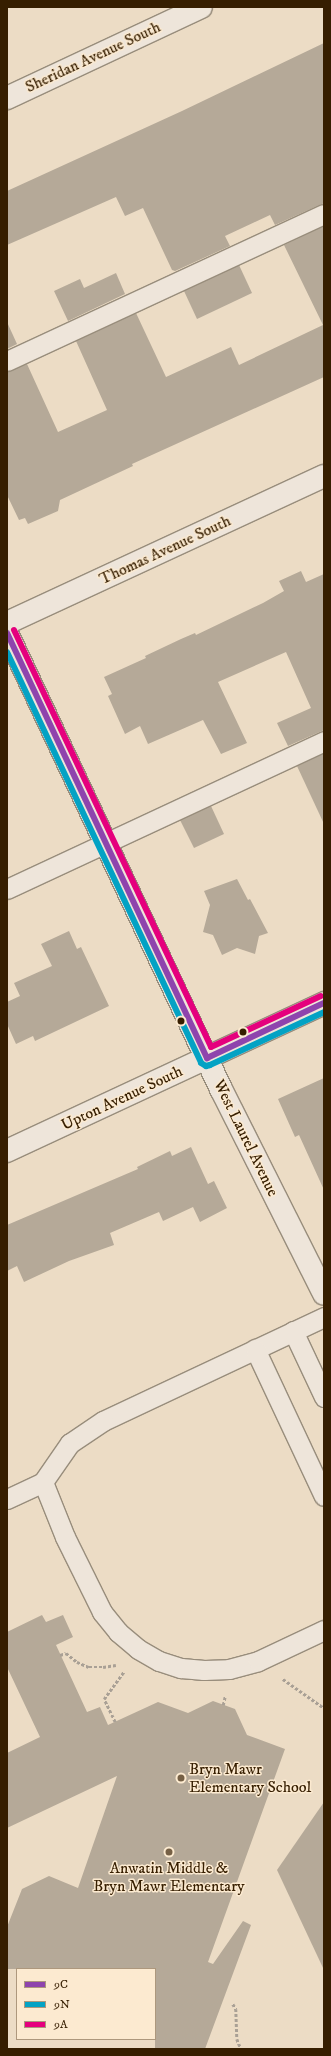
<!DOCTYPE html>
<html>
<head>
<meta charset="utf-8">
<style>
  body { margin:0 }
  #map { position:relative; width:331px; height:2056px; overflow:hidden; background:#ecdcc5; font-family:"IM FELL DW Pica",serif }
  div>[style] { position:absolute }
  .building>* { inset:0; background:#b5a998 }
  .path>* { height:2.5px; margin-top:-1.25px; transform-origin:0; background:repeating-linear-gradient(90deg,#a9a095 0 3px,transparent 0 5px) }
  .roads { filter:drop-shadow(1px 0 #988d7c) drop-shadow(-1px 0 #988d7c) drop-shadow(0 1px #988d7c) drop-shadow(0 -1px #988d7c) }
  .lane>* { height:19px; margin:-9.5px; padding:0 9.5px; transform-origin:9.5px; border-radius:9.5px; background:#eee5da }
  .street>* { height:22px; margin:-11px; padding:0 11px; transform-origin:11px; border-radius:11px; background:#eee5da }
  .bus-1>* { height:6px; margin:-3px; padding:0 3px; transform-origin:3px; border-radius:3px; background:#8e44ad }
  .bus-2>* { height:6px; margin:-3px; padding:0 3px; transform-origin:3px; border-radius:3px; background:#03a2c4 }
  .bus-3>* { height:6px; margin:-3px; padding:0 3px; transform-origin:3px; border-radius:3px; background:#e5007d }
  .dots>* { width:11px; height:11px; translate:-50% -50%; box-sizing:border-box; border:2px solid #fcead0; border-radius:50% }
  span { translate:-50% -50%; white-space:nowrap; text-align:center; line-height:1.15; -webkit-text-stroke:3px #fcead0; paint-order:stroke }
  .street-label { font-size:16px; color:#361e00 }
  .poi-label { font-size:16px; color:#361e00 }
  .left { translate:0 -50%; text-align:left }
  .frame { position:absolute; inset:0; border:8px solid #361e00; pointer-events:none }
  .legend { position:absolute; left:16px; top:1968px; width:140px; height:72px; box-sizing:border-box; background:#fcead0; border:1px solid #ad987d; margin:0; padding:5px 7px; list-style:none; font-size:12px; color:#361e00 }
  .legend li { display:flex; align-items:center; gap:8px; height:20px }
  .legend b { width:20px; border:1px solid #ad987d }
</style>
</head>
<body>
<div id="map">
  <div class="building">
    <i style="clip-path:polygon(324px 43px,324px 203px,275px 225px,270px 215px,225px 236px,230px 246px,175px 271px,172px 270px,143px 208px,125px 216px,116px 197px,7px 245px,7px 191px,182px 111px)"></i>
    <i style="clip-path:polygon(324px 226px,324px 377px,132px 464px,133px 466px,60px 500px,58px 511px,28px 524px,25px 518px,19px 520px,7px 495px,7px 372px,27px 364px,58px 432px,107px 410px,76px 341px,136px 313px,166px 377px,231px 347px,239px 365px,323px 325px,284px 245px)"></i>
    <i style="clip-path:polygon(239px 265px,252px 293px,197px 319px,184px 291px)"></i>
    <i style="clip-path:polygon(116px 273px,125px 294px,68px 321px,54px 291px,80px 279px,84px 288px)"></i>
    <i style="clip-path:polygon(7px 322px,17px 344px,7px 349px)"></i>
    <i style="clip-path:polygon(301px 571px,306px 582px,324px 574px,324px 730px,288px 746px,277px 723px,311px 708px,286px 652px,218px 682px,247px 743px,221px 754px,203px 720px,148px 744px,140px 726px,125px 734px,108px 696px,112px 694px,104px 677px,146px 658px,145px 656px,181px 639px,195px 633px,196px 635px,263px 603px,284px 591px,279px 581px)"></i>
    <i style="clip-path:polygon(324px 753px,324px 824px,297px 766px)"></i>
    <i style="clip-path:polygon(211px 806px,224px 834px,194px 848px,180px 820px)"></i>
    <i style="clip-path:polygon(237px 879px,248px 900px,250px 899px,268px 933px,259px 936px,255px 954px,237px 948px,222px 955px,213px 935px,203px 932px,210px 905px,204px 891px)"></i>
    <i style="clip-path:polygon(69px 931px,77px 949px,81px 947px,109px 1006px,35px 1041px,33px 1036px,16px 1044px,7px 1024px,7px 1002px,20px 996px,14px 983px,52px 966px,41px 944px)"></i>
    <i style="clip-path:polygon(324px 1078px,324px 1190px,299px 1135px,295px 1137px,278px 1099px)"></i>
    <i style="clip-path:polygon(191px 1147px,208px 1184px,214px 1181px,227px 1208px,200px 1222px,193px 1207px,163px 1221px,159px 1212px,110px 1233px,114px 1245px,69px 1261px,24px 1282px,17px 1266px,7px 1271px,7px 1225px,138px 1169px,137px 1167px,170px 1151px,172px 1156px)"></i>
    <i style="clip-path:polygon(42px 1615px,46px 1622px,63px 1615px,73px 1637px,56px 1645px,87px 1712px,100px 1707px,108px 1725px,158px 1702px,188px 1713px,213px 1701px,235px 1709px,247px 1735px,285px 1749px,208px 1962px,213px 1964px,243px 1921px,251px 1925px,205px 2049px,155px 2049px,155px 1969px,7px 1969px,7px 1927px,22px 1889px,49px 1876px,78px 1888px,117px 1776px,7px 1828px,7px 1753px,40px 1737px,7px 1667px,7px 1632px)"></i>
    <i style="clip-path:polygon(324px 1802px,324px 1970px,277px 1870px)"></i>
  </div>
  <div class="path">
    <i style="left:60px;top:1655px;width:6px;rotate:-18deg"></i>
    <i style="left:66px;top:1653px;width:14px;rotate:39deg"></i>
    <i style="left:77px;top:1662px;width:13px;rotate:23deg"></i>
    <i style="left:89px;top:1667px;width:14px"></i>
    <i style="left:103px;top:1667px;width:13px;rotate:-9deg"></i>
    <i style="left:283px;top:1679px;width:50px;rotate:35.3deg"></i>
    <i style="left:223px;top:1705px;width:9px;rotate:-77deg"></i>
    <i style="left:115px;top:1722px;width:25px;rotate:-116deg"></i>
    <i style="left:104px;top:1699px;width:34px;rotate:-54deg"></i>
    <i style="left:233px;top:2004px;width:6px;rotate:59deg"></i>
    <i style="left:236px;top:2009px;width:30px;rotate:88deg"></i>
    <i style="left:237px;top:2039px;width:11px;rotate:68deg"></i>
  </div>
  <div class="roads">
    <div class="lane">
      <i style="left:7px;top:361px;width:349px;rotate:-24.9deg"></i>
      <i style="left:7px;top:889px;width:350px;rotate:-25deg"></i>
      <i style="left:324px;top:1317px;width:244px;rotate:154.8deg"></i>
      <i style="left:103px;top:1421px;width:40px;rotate:146deg"></i>
      <i style="left:70px;top:1443px;width:47px;rotate:124.7deg"></i>
      <i style="left:43px;top:1482px;width:59px;rotate:68.2deg"></i>
      <i style="left:65px;top:1537px;width:84px;rotate:63.7deg"></i>
      <i style="left:102px;top:1612px;width:26px;rotate:51deg"></i>
      <i style="left:118px;top:1632px;width:26px;rotate:40deg"></i>
      <i style="left:138px;top:1649px;width:24px;rotate:30deg"></i>
      <i style="left:159px;top:1661px;width:23px;rotate:18deg"></i>
      <i style="left:181px;top:1668px;width:23px;rotate:5deg"></i>
      <i style="left:204px;top:1670px;width:25px;rotate:-2deg"></i>
      <i style="left:229px;top:1669px;width:30px;rotate:-15deg"></i>
      <i style="left:258px;top:1661px;width:73px;rotate:-25.2deg"></i>
      <i style="left:293px;top:1331px;width:73px;rotate:64.8deg"></i>
      <i style="left:255px;top:1349px;width:162px;rotate:64.9deg"></i>
      <i style="left:7px;top:1499px;width:40px;rotate:-25deg"></i>
    </div>
    <div class="street">
      <i style="left:7px;top:98px;width:214px;rotate:-25.1deg"></i>
      <i style="left:7px;top:623px;width:349px;rotate:-24.9deg"></i>
      <i style="left:7px;top:633px;width:504px;rotate:64.86deg"></i>
      <i style="left:221px;top:1089px;width:229px;rotate:63.3deg"></i>
      <i style="left:7px;top:1151px;width:350px;rotate:-25deg"></i>
    </div>
  </div>
  <div class="bus-1">
    <i style="left:7px;top:633px;width:470px;rotate:64.8deg"></i>
    <i style="left:207px;top:1058px;width:129px;rotate:-25.2deg"></i>
  </div>
  <div class="bus-2">
    <i style="left:7px;top:652px;width:454px;rotate:64.7deg"></i>
    <i style="left:201px;top:1063px;width:6px;rotate:31deg"></i>
    <i style="left:206px;top:1066px;width:4px;rotate:-14deg"></i>
    <i style="left:210px;top:1065px;width:126px;rotate:-24.9deg"></i>
  </div>
  <div class="bus-3">
    <i style="left:14px;top:630px;width:461px;rotate:64.7deg"></i>
    <i style="left:211px;top:1047px;width:121px;rotate:-24.9deg"></i>
  </div>
  <div class="dots">
    <i style="left:181px;top:1021px;background:#361e00"></i>
    <i style="left:243px;top:1032px;background:#361e00"></i>
    <i style="left:181px;top:1778px;background:#766045"></i>
    <i style="left:169px;top:1852px;background:#766045"></i>
  </div>
  <div class="street-label">
    <span style="left:93px;top:57px;rotate:-25deg">Sheridan Avenue South</span>
    <span style="left:165px;top:550px;rotate:-25deg">Thomas Avenue South</span>
    <span style="left:122px;top:1098px;rotate:-25deg">Upton Avenue South</span>
    <span style="left:246px;top:1138px;rotate:64deg">West Laurel Avenue</span>
  </div>
  <div class="poi-label">
    <span class="left" style="left:189px;top:1778px">Bryn Mawr<br>Elementary School</span>
    <span style="left:169px;top:1877px">Anwatin Middle &amp;<br>Bryn Mawr Elementary</span>
  </div>
  <div class="frame"></div>
  <ul class="legend">
  <li><b style="height:5px;background:#8e44ad"></b>9C</li>
  <li><b style="height:5px;background:#03a2c4"></b>9N</li>
  <li><b style="height:5px;background:#e5007d"></b>9A</li>
  </ul>
</div>
</body>
</html>
